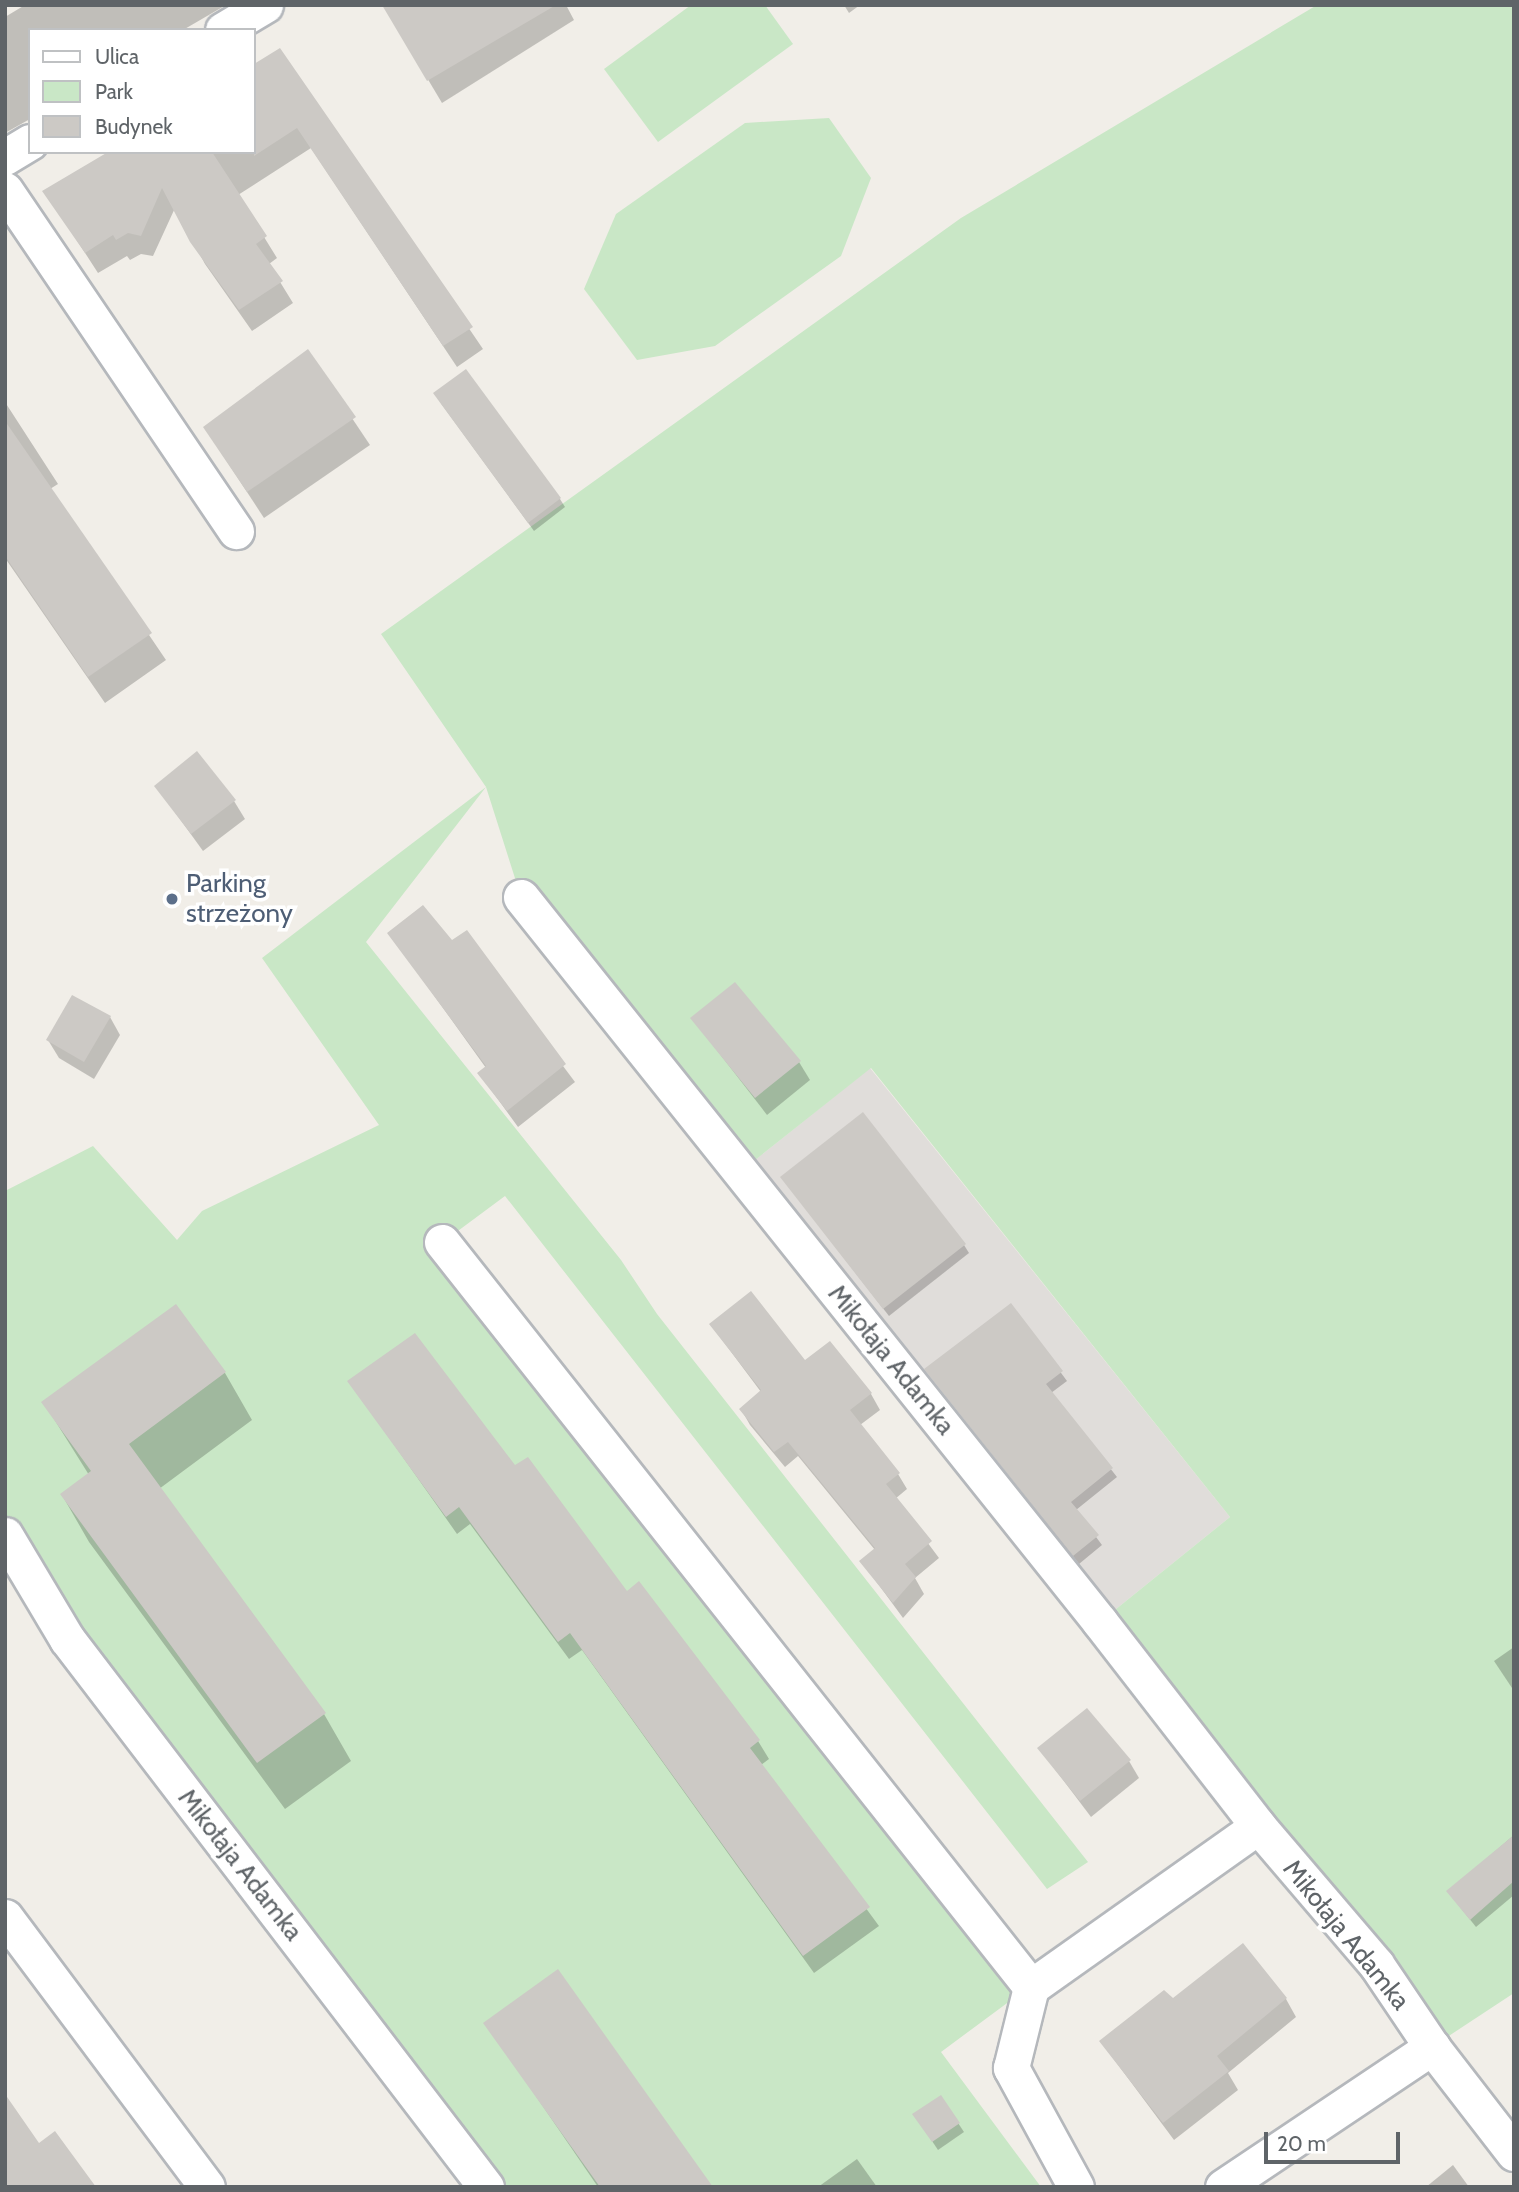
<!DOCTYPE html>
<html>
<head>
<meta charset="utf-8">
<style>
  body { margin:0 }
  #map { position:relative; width:1519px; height:2192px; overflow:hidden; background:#f1eee8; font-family:Cabin,sans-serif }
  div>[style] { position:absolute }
  .industrial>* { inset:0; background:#e0ddda }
  .green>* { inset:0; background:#c9e7c6 }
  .shadow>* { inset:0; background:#0003 }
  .building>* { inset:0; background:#ccc9c5 }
  .roads { filter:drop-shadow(2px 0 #b5b8bc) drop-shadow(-2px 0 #b5b8bc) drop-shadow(0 2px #b5b8bc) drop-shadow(0 -2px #b5b8bc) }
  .minor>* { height:35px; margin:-17.5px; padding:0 17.5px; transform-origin:17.5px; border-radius:17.5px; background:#fff }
  .dots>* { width:19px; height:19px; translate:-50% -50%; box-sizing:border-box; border:4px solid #fff; border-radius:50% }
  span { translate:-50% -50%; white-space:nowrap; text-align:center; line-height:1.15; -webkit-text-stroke:7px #fff; paint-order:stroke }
  .service-label { font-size:26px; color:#4e5e75 }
  .left { translate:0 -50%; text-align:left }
  .street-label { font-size:26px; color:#5f6468 }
  .frame { position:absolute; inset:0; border:7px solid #5f6468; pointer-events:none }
  .legend { position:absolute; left:28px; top:28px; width:228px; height:126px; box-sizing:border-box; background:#fff; border:2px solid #bfc1c3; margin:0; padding:9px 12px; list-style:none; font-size:21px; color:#5f6468 }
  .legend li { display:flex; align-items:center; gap:14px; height:35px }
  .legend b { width:35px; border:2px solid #bfc1c3 }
  .scale { position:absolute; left:1264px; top:2132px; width:136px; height:32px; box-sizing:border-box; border:4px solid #5f6468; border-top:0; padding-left:9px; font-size:21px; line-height:24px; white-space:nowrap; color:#5f6468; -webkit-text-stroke:5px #fff; paint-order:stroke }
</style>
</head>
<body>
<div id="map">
  <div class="industrial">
    <i style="clip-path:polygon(870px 1068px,1230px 1517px,1100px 1622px,740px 1172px)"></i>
  </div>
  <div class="green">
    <i style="clip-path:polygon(691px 5px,765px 5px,793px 44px,658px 142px,604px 69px)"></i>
    <i style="clip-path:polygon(1317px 5px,1514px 5px,1514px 1993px,1432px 2047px,1100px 1622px,1230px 1517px,871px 1068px,740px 1172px,521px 897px,486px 787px,366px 942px,621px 1260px,657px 1314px,1088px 1862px,1047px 1889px,505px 1196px,443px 1242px,1026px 1989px,941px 2052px,1041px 2187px,486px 2187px,5px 1535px,5px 1191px,93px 1146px,177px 1240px,202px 1211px,379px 1125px,262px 958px,486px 787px,381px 634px,961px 218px)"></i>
    <i style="clip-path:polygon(829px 118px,871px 178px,841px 256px,715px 346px,637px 360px,584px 289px,616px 214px,745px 123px)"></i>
  </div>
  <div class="shadow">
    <i style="clip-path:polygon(25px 5px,226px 5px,183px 30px,30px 30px,30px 119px,5px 133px,5px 17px)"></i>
    <i style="clip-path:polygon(392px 5px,566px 5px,574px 20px,442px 103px,386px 9px)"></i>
    <i style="clip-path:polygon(844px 5px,860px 5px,849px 13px)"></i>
    <i style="clip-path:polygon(280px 51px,483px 349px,457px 367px,311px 148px,238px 195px,277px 258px,269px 264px,293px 303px,252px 331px,205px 264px,175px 208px,153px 256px,141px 254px,130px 260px,127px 256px,98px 273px,45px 191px,110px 152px,254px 152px,254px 66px)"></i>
    <i style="clip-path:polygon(307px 351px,370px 445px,264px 518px,205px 428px)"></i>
    <i style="clip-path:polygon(5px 402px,58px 484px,50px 489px,166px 660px,105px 703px,5px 558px)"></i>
    <i style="clip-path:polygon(440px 402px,560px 499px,565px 507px,534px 531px)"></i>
    <i style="clip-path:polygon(156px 786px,234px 801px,245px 819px,203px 851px)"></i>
    <i style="clip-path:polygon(390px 934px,452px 943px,521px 1010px,575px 1082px,518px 1127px,479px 1073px,486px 1068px)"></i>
    <i style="clip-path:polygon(110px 1017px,120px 1035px,94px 1079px,59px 1058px,48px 1040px)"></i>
    <i style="clip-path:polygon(692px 1018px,799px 1062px,810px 1080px,767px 1115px)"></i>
    <i style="clip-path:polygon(782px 1178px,964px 1245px,969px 1253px,889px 1316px)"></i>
    <i style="clip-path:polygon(1011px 1305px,1067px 1381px,1051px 1393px,1117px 1477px,1076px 1510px,1102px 1545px,1079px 1564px,926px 1370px)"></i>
    <i style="clip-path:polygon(175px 1306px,225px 1373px,252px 1420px,159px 1489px,324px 1714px,351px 1761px,285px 1809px,89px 1542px,62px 1495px,89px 1475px,44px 1403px)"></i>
    <i style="clip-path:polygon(711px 1325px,804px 1362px,830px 1344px,871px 1394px,880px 1410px,860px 1425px,898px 1474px,907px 1489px,895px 1499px,939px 1558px,915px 1578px,924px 1594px,903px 1618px,862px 1562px,875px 1550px,798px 1456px,785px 1467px,750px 1425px,741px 1409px,761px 1392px)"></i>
    <i style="clip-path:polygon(350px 1382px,515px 1468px,758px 1741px,769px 1759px,761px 1765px,879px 1926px,814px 1973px,582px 1650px,569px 1659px,470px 1524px,457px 1534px)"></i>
    <i style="clip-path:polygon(1514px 1647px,1514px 1691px,1494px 1661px)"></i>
    <i style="clip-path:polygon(1039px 1748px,1129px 1761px,1139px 1778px,1091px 1817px)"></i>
    <i style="clip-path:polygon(1514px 1835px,1514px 1895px,1476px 1927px,1448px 1892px)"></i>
    <i style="clip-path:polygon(1286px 1999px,1296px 2017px,1228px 2073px,1238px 2090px,1174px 2140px,1101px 2042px,1173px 2000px)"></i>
    <i style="clip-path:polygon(486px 2023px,711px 2187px,598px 2187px)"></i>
    <i style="clip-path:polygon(941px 2097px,964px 2132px,938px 2150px,920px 2123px)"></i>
    <i style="clip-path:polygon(857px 2159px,877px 2187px,818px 2187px)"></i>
    <i style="clip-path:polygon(1453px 2165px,1469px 2187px,1426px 2187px)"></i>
  </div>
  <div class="building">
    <i style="clip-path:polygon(382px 5px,556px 5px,427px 81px)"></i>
    <i style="clip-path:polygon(280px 48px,473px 327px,443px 346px,297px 128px,254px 156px,254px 64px)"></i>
    <i style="clip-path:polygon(108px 152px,212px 152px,267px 236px,256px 244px,283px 281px,239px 310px,190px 242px,162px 188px,141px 236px,128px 233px,116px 240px,113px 235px,85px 253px,42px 191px)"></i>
    <i style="clip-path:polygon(308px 349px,356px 417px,247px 492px,203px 427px)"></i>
    <i style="clip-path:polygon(466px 369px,561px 498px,528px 523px,433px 393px)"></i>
    <i style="clip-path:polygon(5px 421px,152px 633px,88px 677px,5px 556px)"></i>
    <i style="clip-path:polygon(197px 751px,236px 800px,191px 834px,154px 786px)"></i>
    <i style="clip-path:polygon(423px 905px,452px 940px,467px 930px,566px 1064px,507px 1111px,477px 1073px,486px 1066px,387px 933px)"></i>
    <i style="clip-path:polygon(735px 982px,801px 1061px,755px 1098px,690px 1018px)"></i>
    <i style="clip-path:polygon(72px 995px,111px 1016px,84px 1062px,46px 1040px)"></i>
    <i style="clip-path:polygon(863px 1112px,966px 1244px,883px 1309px,780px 1177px)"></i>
    <i style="clip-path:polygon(751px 1291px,805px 1360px,830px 1341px,872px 1393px,850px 1410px,900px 1473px,886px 1484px,932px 1541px,905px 1564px,916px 1577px,893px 1603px,859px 1561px,875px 1548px,788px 1442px,774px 1452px,739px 1409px,761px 1390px,709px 1324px)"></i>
    <i style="clip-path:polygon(1011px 1303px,1063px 1371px,1046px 1384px,1113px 1468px,1071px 1502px,1099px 1535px,1073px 1556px,924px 1369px)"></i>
    <i style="clip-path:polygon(176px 1304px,226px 1372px,129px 1444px,326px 1713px,257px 1763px,60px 1494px,91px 1471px,41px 1402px)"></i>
    <i style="clip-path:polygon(415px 1333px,515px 1465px,528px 1457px,627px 1591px,639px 1581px,760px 1740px,750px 1748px,870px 1907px,803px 1956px,570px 1633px,558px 1642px,459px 1507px,446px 1517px,347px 1381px)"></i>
    <i style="clip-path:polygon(1087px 1708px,1131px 1760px,1080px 1801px,1037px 1748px)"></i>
    <i style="clip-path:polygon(1514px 1835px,1514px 1881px,1470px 1920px,1446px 1891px)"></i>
    <i style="clip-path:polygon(1243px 1943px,1287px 1998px,1217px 2056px,1229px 2071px,1163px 2123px,1099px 2041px,1164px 1990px,1173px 1998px)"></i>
    <i style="clip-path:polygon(558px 1969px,713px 2187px,600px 2187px,483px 2023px)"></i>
    <i style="clip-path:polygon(5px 2094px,39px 2143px,55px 2131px,96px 2187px,5px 2187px)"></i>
    <i style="clip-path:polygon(941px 2095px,960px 2123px,932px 2142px,912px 2114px)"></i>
  </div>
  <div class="roads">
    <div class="minor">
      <i style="left:223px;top:30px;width:49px;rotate:-30.8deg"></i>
      <i style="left:5px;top:157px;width:29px;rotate:-31deg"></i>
      <i style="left:5px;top:190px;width:412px;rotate:55.9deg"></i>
      <i style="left:521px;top:897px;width:928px;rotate:51.39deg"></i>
      <i style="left:1100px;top:1622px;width:258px;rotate:52.2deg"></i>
      <i style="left:1258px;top:1826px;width:182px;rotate:49.5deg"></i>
      <i style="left:1376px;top:1964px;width:100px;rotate:56deg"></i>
      <i style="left:442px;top:1242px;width:950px;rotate:51.67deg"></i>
      <i style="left:5px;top:1535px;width:121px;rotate:59.2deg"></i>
      <i style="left:67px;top:1639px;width:690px;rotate:52.6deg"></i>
      <i style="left:5px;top:1917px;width:337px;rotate:53.2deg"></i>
      <i style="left:1076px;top:2187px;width:136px;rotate:-118.6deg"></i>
      <i style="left:1011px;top:2068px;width:83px;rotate:-76.1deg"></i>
      <i style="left:1031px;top:1987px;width:278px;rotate:-35.3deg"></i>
      <i style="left:1223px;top:2187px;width:252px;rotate:-33.8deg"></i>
      <i style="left:1432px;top:2047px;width:134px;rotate:52.3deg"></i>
    </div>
  </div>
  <div class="dots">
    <i style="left:172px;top:899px;background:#5c6f8a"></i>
  </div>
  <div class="service-label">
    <span class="left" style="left:186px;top:899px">Parking<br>strzeżony</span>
  </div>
  <div class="street-label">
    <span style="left:891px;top:1360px;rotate:51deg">Mikołaja Adamka</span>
    <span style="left:240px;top:1865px;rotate:52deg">Mikołaja Adamka</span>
    <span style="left:1346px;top:1935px;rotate:51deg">Mikołaja Adamka</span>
  </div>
  <div class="frame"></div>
  <ul class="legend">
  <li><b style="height:9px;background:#fff"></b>Ulica</li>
  <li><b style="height:19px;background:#c9e7c6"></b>Park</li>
  <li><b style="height:19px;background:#ccc9c5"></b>Budynek</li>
  </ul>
  <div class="scale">20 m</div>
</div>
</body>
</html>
